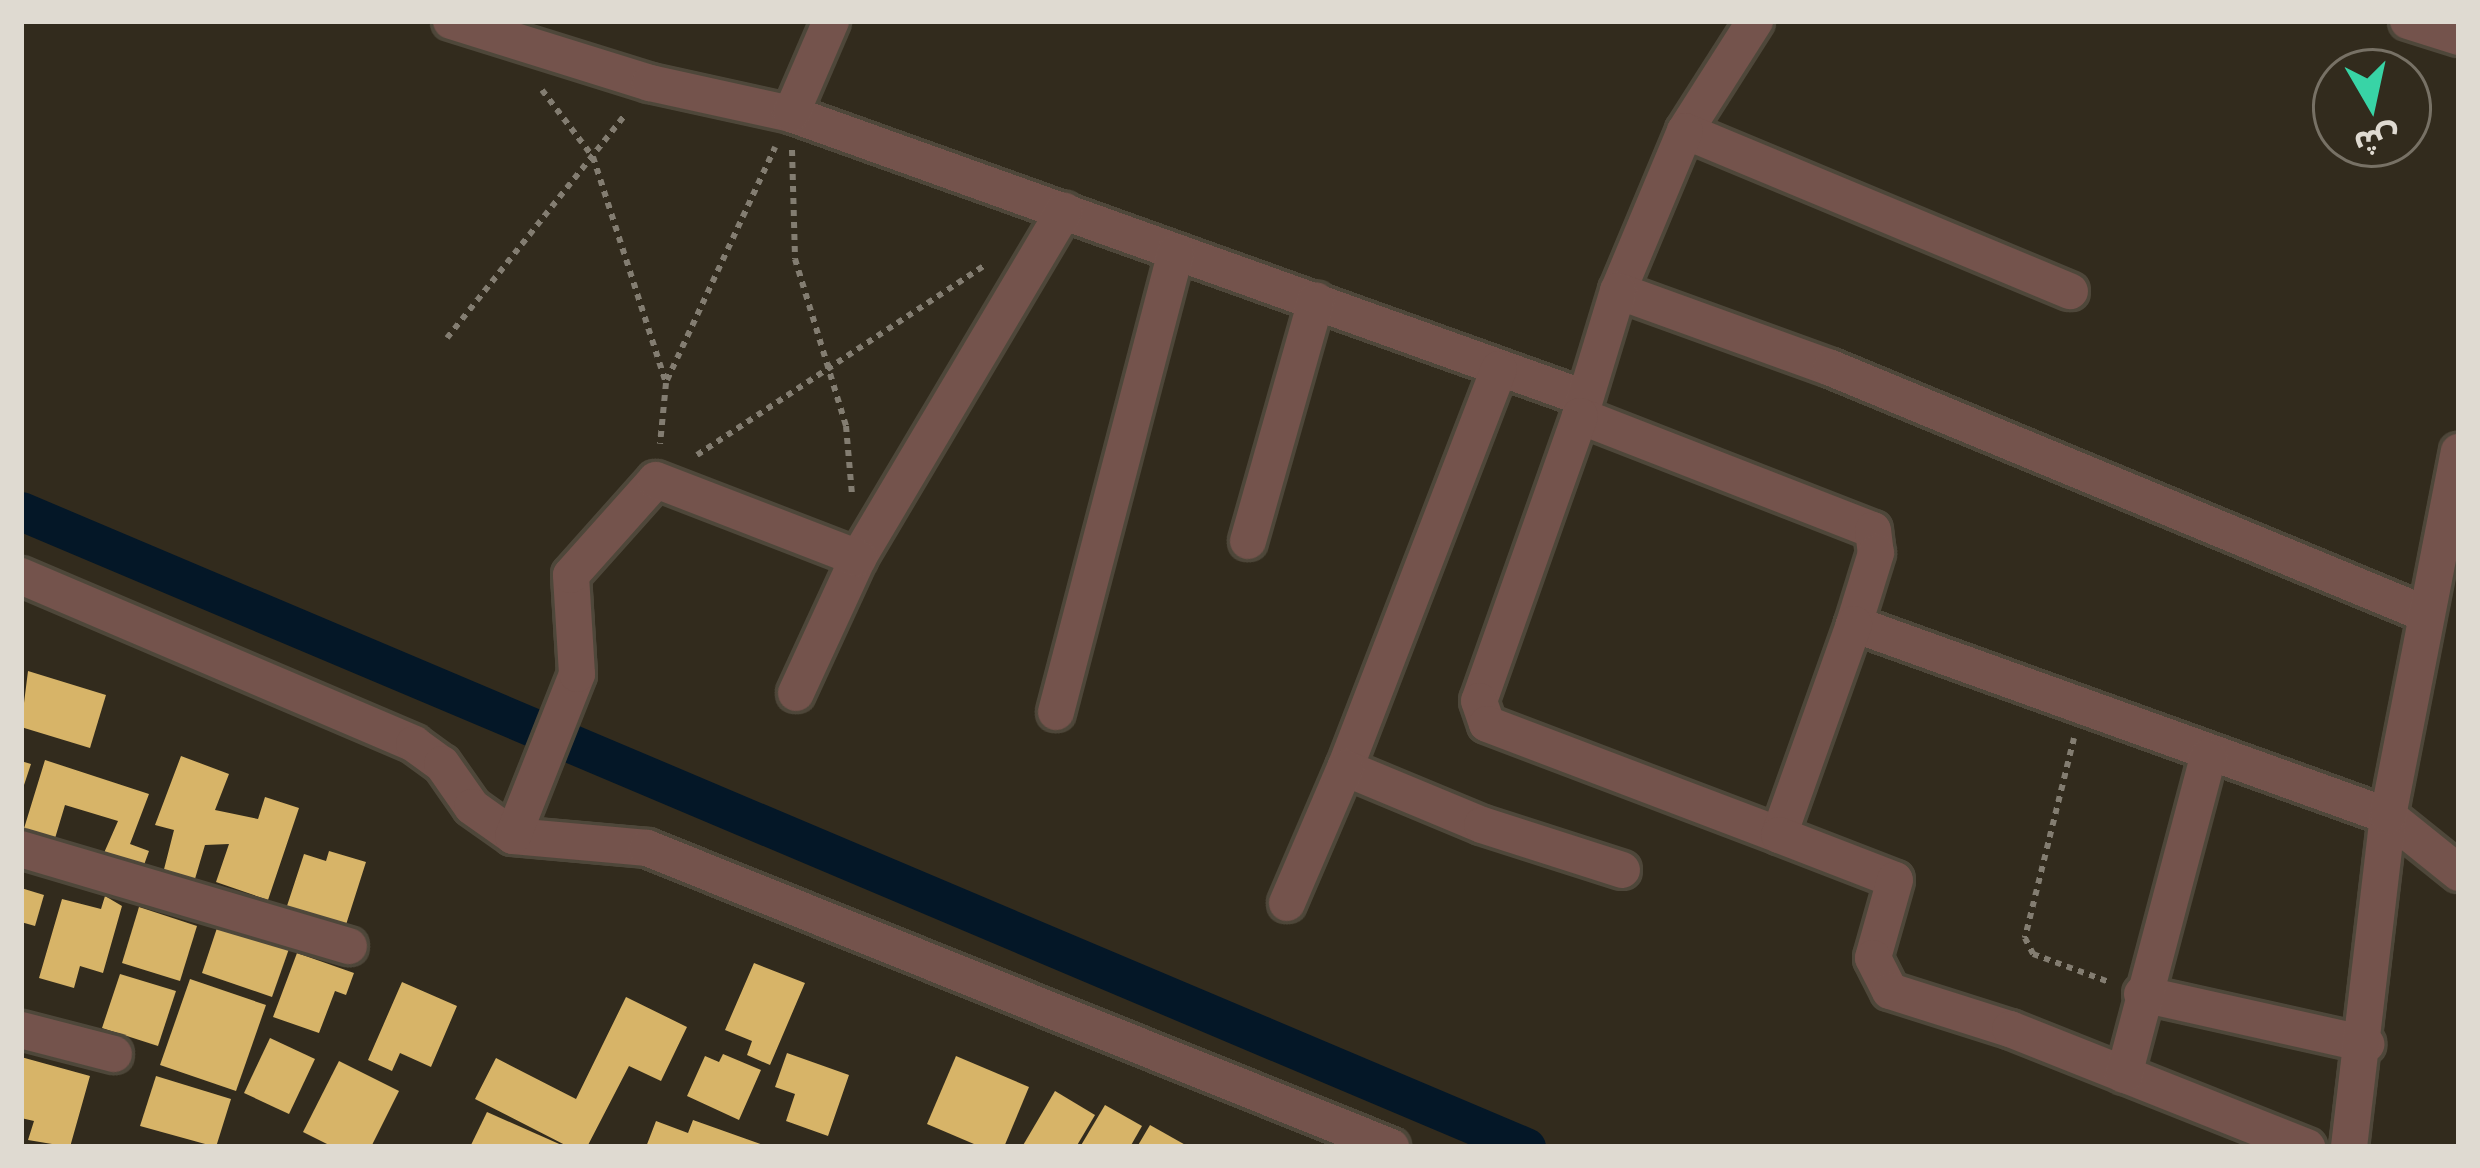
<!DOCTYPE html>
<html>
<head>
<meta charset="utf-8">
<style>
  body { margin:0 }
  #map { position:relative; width:2480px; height:1168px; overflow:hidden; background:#322b1d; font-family:"Roboto Serif","Noto Sans Arabic",serif }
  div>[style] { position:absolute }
  .canal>* { height:39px; margin:-19.5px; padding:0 19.5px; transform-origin:19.5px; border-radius:19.5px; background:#041727 }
  .building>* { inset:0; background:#d7b468 }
  .path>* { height:6px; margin-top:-3px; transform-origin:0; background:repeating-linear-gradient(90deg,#837d71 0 6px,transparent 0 12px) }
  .roads { filter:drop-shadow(3px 0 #4e473a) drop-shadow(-3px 0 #4e473a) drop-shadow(0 3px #4e473a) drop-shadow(0 -3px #4e473a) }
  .minor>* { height:36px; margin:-18px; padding:0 18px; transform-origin:18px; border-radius:18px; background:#74534c }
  span { translate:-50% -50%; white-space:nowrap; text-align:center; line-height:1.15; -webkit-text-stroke:12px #322b1d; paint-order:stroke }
  .frame { position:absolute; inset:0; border:24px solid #dfdad1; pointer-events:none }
  .north { position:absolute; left:2312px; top:48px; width:120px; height:120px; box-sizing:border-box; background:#322b1d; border:3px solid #777165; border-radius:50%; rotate:171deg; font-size:33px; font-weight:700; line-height:48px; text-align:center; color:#dfdad1 }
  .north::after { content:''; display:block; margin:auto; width:42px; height:54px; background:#38d4a6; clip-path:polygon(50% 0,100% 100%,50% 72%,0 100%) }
</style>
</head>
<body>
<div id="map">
  <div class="canal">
    <i style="left:21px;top:511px;width:1634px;rotate:22.91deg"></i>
  </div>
  <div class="building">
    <i style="clip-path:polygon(28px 671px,106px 695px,90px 748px,21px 727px)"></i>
    <i style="clip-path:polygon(181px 756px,229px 774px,215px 810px,258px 819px,265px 797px,299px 808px,268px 900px,216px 882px,229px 844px,205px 845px,192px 889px,161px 881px,174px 830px,155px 825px)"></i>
    <i style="clip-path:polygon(45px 760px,149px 794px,130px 844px,149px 851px,140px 876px,100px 862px,118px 821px,65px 805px,53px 845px,22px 835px)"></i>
    <i style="clip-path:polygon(21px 761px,31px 764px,22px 791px,21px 791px)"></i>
    <i style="clip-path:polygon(329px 851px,366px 862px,344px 931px,285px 912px,304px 854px,326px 861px)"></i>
    <i style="clip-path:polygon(21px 888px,44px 895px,35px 926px,21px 922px)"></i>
    <i style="clip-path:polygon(105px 896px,122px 906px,103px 973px,80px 966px,74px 988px,39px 978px,62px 899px,101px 909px)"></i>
    <i style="clip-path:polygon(139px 907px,197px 926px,180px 981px,122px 963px)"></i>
    <i style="clip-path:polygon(219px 922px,290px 946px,272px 997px,202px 973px)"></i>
    <i style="clip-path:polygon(297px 953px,354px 973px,346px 995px,335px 991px,319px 1033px,273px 1017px)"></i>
    <i style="clip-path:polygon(754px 963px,805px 983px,770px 1065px,747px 1055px,752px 1041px,725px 1030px)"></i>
    <i style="clip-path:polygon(120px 974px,176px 991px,158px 1046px,102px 1028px)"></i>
    <i style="clip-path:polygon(190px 979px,266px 1005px,236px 1091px,160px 1065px)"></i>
    <i style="clip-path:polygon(402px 982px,457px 1006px,431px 1067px,400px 1053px,392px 1071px,368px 1060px)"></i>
    <i style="clip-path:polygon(626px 997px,687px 1027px,661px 1081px,629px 1066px,587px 1147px,569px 1147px,475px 1099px,496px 1058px,576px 1099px)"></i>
    <i style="clip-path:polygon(270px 1038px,315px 1059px,289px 1114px,244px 1093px)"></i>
    <i style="clip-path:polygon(787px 1053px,849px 1075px,828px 1136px,786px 1121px,795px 1094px,775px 1087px)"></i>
    <i style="clip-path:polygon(723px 1054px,761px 1070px,739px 1120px,687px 1096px,705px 1056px,719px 1062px)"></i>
    <i style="clip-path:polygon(956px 1056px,1029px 1087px,1004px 1147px,981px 1147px,927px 1124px)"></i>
    <i style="clip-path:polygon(21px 1057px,90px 1076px,70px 1147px,28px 1140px,34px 1121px,21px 1118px)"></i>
    <i style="clip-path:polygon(339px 1061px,399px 1091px,371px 1147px,333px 1147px,303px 1132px)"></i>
    <i style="clip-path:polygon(156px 1076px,231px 1099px,216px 1147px,140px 1126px)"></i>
    <i style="clip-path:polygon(1055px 1091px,1095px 1115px,1076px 1147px,1022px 1147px)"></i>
    <i style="clip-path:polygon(1105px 1105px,1142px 1126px,1130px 1147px,1080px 1147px)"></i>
    <i style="clip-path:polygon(487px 1112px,566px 1147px,470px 1147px)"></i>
    <i style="clip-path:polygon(693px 1120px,766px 1146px,766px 1147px,646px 1147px,656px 1121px,688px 1133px)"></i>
    <i style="clip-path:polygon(1150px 1125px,1189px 1147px,1137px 1147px)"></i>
  </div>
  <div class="path">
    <i style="left:542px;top:90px;width:84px;rotate:52.7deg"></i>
    <i style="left:593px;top:157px;width:237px;rotate:72.1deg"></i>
    <i style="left:666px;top:383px;width:61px;rotate:95.6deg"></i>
    <i style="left:792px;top:150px;width:109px;rotate:88.4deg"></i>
    <i style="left:795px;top:259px;width:175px;rotate:73deg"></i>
    <i style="left:846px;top:426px;width:69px;rotate:85deg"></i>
    <i style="left:447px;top:338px;width:287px;rotate:-51.4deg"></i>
    <i style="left:667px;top:380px;width:257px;rotate:-65.1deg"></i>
    <i style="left:697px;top:455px;width:347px;rotate:-33.4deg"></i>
    <i style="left:2074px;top:738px;width:206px;rotate:103.8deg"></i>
    <i style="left:2025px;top:938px;width:18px;rotate:63deg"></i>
    <i style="left:2033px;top:954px;width:81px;rotate:20.2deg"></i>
  </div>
  <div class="roads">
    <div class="minor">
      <i style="left:451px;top:21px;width:208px;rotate:17.3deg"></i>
      <i style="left:650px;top:83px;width:144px;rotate:12.4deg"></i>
      <i style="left:791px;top:114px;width:842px;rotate:19.7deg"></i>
      <i style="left:1755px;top:21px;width:130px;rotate:122.5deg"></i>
      <i style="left:1685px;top:131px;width:417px;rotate:22.6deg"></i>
      <i style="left:2408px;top:21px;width:53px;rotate:17.4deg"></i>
      <i style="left:791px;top:114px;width:101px;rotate:-66.7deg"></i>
      <i style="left:1685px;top:131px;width:173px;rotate:112.7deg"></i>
      <i style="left:1618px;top:291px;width:226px;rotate:19.9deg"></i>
      <i style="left:1831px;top:368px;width:641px;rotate:22.48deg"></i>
      <i style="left:1618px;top:291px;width:131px;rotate:106.9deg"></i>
      <i style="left:1580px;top:416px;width:314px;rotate:21.3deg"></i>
      <i style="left:1873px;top:530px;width:23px;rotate:83deg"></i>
      <i style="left:1876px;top:553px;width:74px;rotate:107.2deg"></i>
      <i style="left:1854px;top:624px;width:567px;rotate:19.78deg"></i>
      <i style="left:2388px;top:816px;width:91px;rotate:38.8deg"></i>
      <i style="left:1499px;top:369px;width:428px;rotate:111.1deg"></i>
      <i style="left:1345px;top:768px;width:148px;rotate:22.6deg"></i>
      <i style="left:1482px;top:825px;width:147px;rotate:17.8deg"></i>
      <i style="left:1580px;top:416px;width:302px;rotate:109.5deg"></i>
      <i style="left:1479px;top:701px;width:24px;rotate:71deg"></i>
      <i style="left:1487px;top:724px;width:312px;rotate:20.8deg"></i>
      <i style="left:1779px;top:835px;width:224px;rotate:-70.4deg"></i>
      <i style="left:1248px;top:541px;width:250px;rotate:-74.2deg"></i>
      <i style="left:21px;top:576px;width:427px;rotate:23.1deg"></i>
      <i style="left:414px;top:744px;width:34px;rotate:36deg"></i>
      <i style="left:442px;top:764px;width:52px;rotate:55.1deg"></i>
      <i style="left:472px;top:807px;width:50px;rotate:35.3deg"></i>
      <i style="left:513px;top:836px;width:135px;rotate:5.1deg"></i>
      <i style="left:647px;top:848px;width:802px;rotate:21.89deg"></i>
      <i style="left:796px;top:693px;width:149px;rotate:-65.3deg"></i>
      <i style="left:858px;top:558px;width:404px;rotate:-59.3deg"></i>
      <i style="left:1056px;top:712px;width:475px;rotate:-75.4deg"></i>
      <i style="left:1779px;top:835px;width:124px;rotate:21.2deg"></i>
      <i style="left:1895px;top:880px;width:81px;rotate:105.8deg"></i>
      <i style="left:1873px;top:958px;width:37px;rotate:63deg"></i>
      <i style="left:1890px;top:991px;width:126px;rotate:17.6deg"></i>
      <i style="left:2010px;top:1029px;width:320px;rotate:21.7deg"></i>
      <i style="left:513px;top:836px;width:174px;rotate:-68.4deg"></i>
      <i style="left:577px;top:674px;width:99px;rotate:-93.5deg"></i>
      <i style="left:571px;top:575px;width:127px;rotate:-48.2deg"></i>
      <i style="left:656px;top:480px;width:217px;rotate:21.1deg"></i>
      <i style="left:21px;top:849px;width:342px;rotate:16.5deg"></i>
      <i style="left:1287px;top:903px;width:147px;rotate:-66.8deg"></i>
      <i style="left:2142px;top:994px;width:230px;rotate:12.6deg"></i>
      <i style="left:21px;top:1030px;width:96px;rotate:14.5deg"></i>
      <i style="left:2124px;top:1075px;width:329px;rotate:-75.2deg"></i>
      <i style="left:2349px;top:1147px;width:333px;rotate:-83.3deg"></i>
      <i style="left:2388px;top:816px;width:371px;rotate:-79deg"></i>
    </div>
  </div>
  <div class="frame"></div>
  <div class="north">ش</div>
</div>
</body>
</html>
